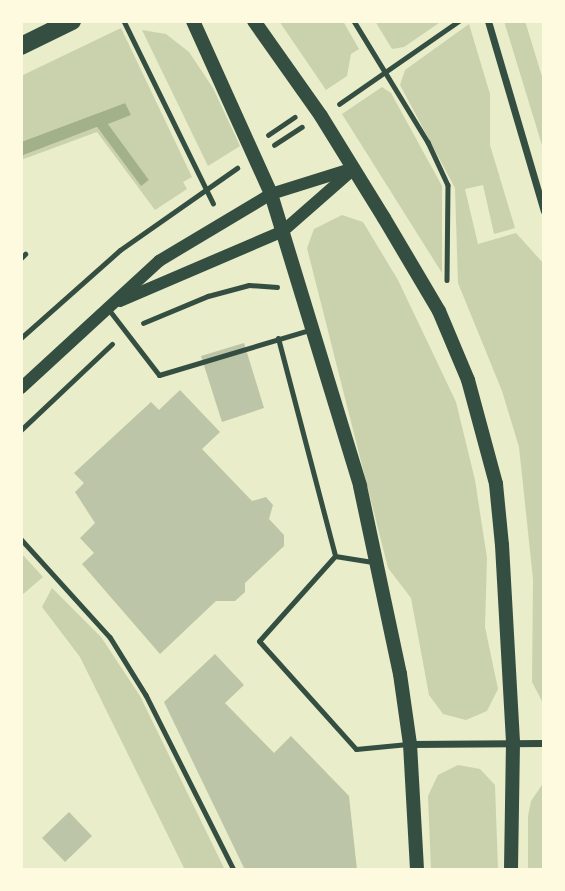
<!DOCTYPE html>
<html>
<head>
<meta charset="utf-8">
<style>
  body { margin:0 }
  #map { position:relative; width:565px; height:891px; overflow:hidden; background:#e9edc9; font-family:Karla,sans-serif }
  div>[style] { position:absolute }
  .green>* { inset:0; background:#cad2ad }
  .water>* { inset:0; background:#a3b18a }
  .building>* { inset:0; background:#bcc5a7 }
  .path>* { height:4.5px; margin:-2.25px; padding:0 2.25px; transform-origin:2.25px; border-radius:2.25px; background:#344e41 }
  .service>* { height:5px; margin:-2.5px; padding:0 2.5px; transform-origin:2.5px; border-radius:2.5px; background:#344e41 }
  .minor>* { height:7px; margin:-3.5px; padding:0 3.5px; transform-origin:3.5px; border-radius:3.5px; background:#344e41 }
  .tertiary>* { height:12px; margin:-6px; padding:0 6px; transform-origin:6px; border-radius:6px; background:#344e41 }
  .secondary>* { height:14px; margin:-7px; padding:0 7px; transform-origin:7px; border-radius:7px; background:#344e41 }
  .primary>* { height:18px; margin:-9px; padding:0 9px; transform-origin:9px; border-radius:9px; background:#344e41 }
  span { translate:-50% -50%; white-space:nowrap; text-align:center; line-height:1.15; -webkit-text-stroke:6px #fefae0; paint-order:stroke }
  .frame { position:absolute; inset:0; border:23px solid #fefae0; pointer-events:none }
</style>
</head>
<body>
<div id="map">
  <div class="green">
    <i style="clip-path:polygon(279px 21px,343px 21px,359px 49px,351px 54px,347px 76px,326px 90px)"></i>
    <i style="clip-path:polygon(375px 21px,442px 21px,404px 47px,392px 49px)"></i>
    <i style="clip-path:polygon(504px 21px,525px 21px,544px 83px,544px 152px)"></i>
    <i style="clip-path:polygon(469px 24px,490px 94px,490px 145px,515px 228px,494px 234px,483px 185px,465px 189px,478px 244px,516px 233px,544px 264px,544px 705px,532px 682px,533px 579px,519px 447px,502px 391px,458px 283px,455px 188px,400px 85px,405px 70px)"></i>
    <i style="clip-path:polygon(121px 28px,192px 177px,183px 182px,187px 189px,155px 210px,97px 132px,21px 160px,21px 156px,97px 127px,141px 185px,149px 180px,108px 124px,125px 103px,21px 142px,21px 76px)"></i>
    <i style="clip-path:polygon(142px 30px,166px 34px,189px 52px,213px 88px,240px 146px,208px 166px)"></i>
    <i style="clip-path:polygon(382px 87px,391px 93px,442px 186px,442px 273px,342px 114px)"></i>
    <i style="clip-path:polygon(342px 215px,363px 222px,398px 280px,456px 402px,475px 480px,487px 558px,485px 627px,498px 689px,487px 711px,466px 720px,443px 714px,429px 695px,411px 598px,388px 568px,307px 248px,314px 229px)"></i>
    <i style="clip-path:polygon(21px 553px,43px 577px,21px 596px)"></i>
    <i style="clip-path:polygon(52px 588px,101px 637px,140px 696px,225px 870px,185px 870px,80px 657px,42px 607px)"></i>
    <i style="clip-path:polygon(458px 765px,480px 769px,495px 785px,498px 870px,431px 870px,428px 796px,438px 775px)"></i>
    <i style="clip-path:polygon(544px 782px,544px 870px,528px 870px,528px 816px,531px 801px)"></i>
  </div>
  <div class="water">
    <i style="clip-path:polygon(125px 103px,131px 115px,108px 124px,149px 180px,141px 186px,97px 127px,21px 156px,21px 142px)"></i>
  </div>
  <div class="building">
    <i style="clip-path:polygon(244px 343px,264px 408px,222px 422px,201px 356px)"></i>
    <i style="clip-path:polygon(180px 390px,220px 432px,202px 449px,252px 501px,266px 497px,273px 505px,269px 519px,284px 535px,284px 546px,245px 583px,245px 592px,235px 601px,216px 601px,160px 654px,82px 564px,94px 553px,80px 538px,95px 523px,75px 492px,84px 483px,74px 473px,151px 402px,159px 410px)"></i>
    <i style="clip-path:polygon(215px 654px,244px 685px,225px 703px,274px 753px,291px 736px,349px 796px,357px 870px,245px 870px,164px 702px)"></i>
    <i style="clip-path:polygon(69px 812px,92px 836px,65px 862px,42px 838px)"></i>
  </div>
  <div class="path">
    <i style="left:124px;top:21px;width:203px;rotate:63.9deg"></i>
    <i style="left:354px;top:21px;width:142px;rotate:58.6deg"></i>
    <i style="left:428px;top:142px;width:47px;rotate:65.1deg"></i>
    <i style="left:448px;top:185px;width:95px;rotate:90.6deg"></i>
    <i style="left:339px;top:104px;width:146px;rotate:-34.7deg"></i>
    <i style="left:268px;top:135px;width:32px;rotate:-34deg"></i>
    <i style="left:274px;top:145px;width:33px;rotate:-33deg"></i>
    <i style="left:143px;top:323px;width:70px;rotate:-22.6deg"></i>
    <i style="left:208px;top:296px;width:42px;rotate:-15deg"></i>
    <i style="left:249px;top:285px;width:28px;rotate:4deg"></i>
    <i style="left:21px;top:338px;width:132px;rotate:-41.6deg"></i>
    <i style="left:120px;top:250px;width:143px;rotate:-35deg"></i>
    <i style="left:21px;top:430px;width:125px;rotate:-43.4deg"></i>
    <i style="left:21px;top:539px;width:132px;rotate:47.8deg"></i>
    <i style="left:110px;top:637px;width:68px;rotate:58.2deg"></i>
    <i style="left:146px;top:695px;width:196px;rotate:63.3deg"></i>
  </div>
  <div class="service">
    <i style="left:21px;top:258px;width:6px;rotate:-45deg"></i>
    <i style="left:109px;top:310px;width:82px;rotate:52.4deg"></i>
    <i style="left:159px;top:375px;width:160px;rotate:-16.7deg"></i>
    <i style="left:278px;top:338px;width:225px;rotate:75.3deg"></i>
    <i style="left:335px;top:556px;width:114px;rotate:131.8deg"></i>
    <i style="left:259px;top:641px;width:145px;rotate:48.1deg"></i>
    <i style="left:356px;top:749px;width:52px;rotate:-5.5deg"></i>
    <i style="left:335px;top:556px;width:38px;rotate:9deg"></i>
  </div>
  <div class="minor">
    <i style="left:488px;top:21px;width:198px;rotate:73.6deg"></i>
    <i style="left:410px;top:744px;width:134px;rotate:-0.4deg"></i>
  </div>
  <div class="tertiary">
    <i style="left:120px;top:301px;width:177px;rotate:-23.2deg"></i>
    <i style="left:283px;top:231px;width:88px;rotate:-41.3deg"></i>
    <i style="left:21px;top:388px;width:188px;rotate:-42.6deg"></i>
    <i style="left:159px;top:261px;width:131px;rotate:-30.9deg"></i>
    <i style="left:271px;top:194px;width:87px;rotate:-17.4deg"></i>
  </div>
  <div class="secondary">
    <i style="left:193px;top:21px;width:190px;rotate:65.7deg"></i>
    <i style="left:271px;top:194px;width:305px;rotate:73deg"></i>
    <i style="left:360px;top:486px;width:192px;rotate:78deg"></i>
    <i style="left:400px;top:674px;width:71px;rotate:81.9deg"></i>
    <i style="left:410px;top:744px;width:126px;rotate:86.8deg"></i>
    <i style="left:254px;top:21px;width:116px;rotate:54.8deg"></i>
    <i style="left:321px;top:116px;width:120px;rotate:58.3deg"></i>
    <i style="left:384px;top:218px;width:108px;rotate:59.4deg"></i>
    <i style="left:439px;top:311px;width:75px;rotate:67.2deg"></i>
    <i style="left:468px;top:380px;width:108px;rotate:74.9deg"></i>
    <i style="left:496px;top:484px;width:61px;rotate:84.4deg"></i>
    <i style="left:502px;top:545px;width:197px;rotate:86.8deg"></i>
    <i style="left:513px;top:742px;width:128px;rotate:90.9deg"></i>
  </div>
  <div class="primary">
    <i style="left:21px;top:46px;width:57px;rotate:-26.1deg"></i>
  </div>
  <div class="frame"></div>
</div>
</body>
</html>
